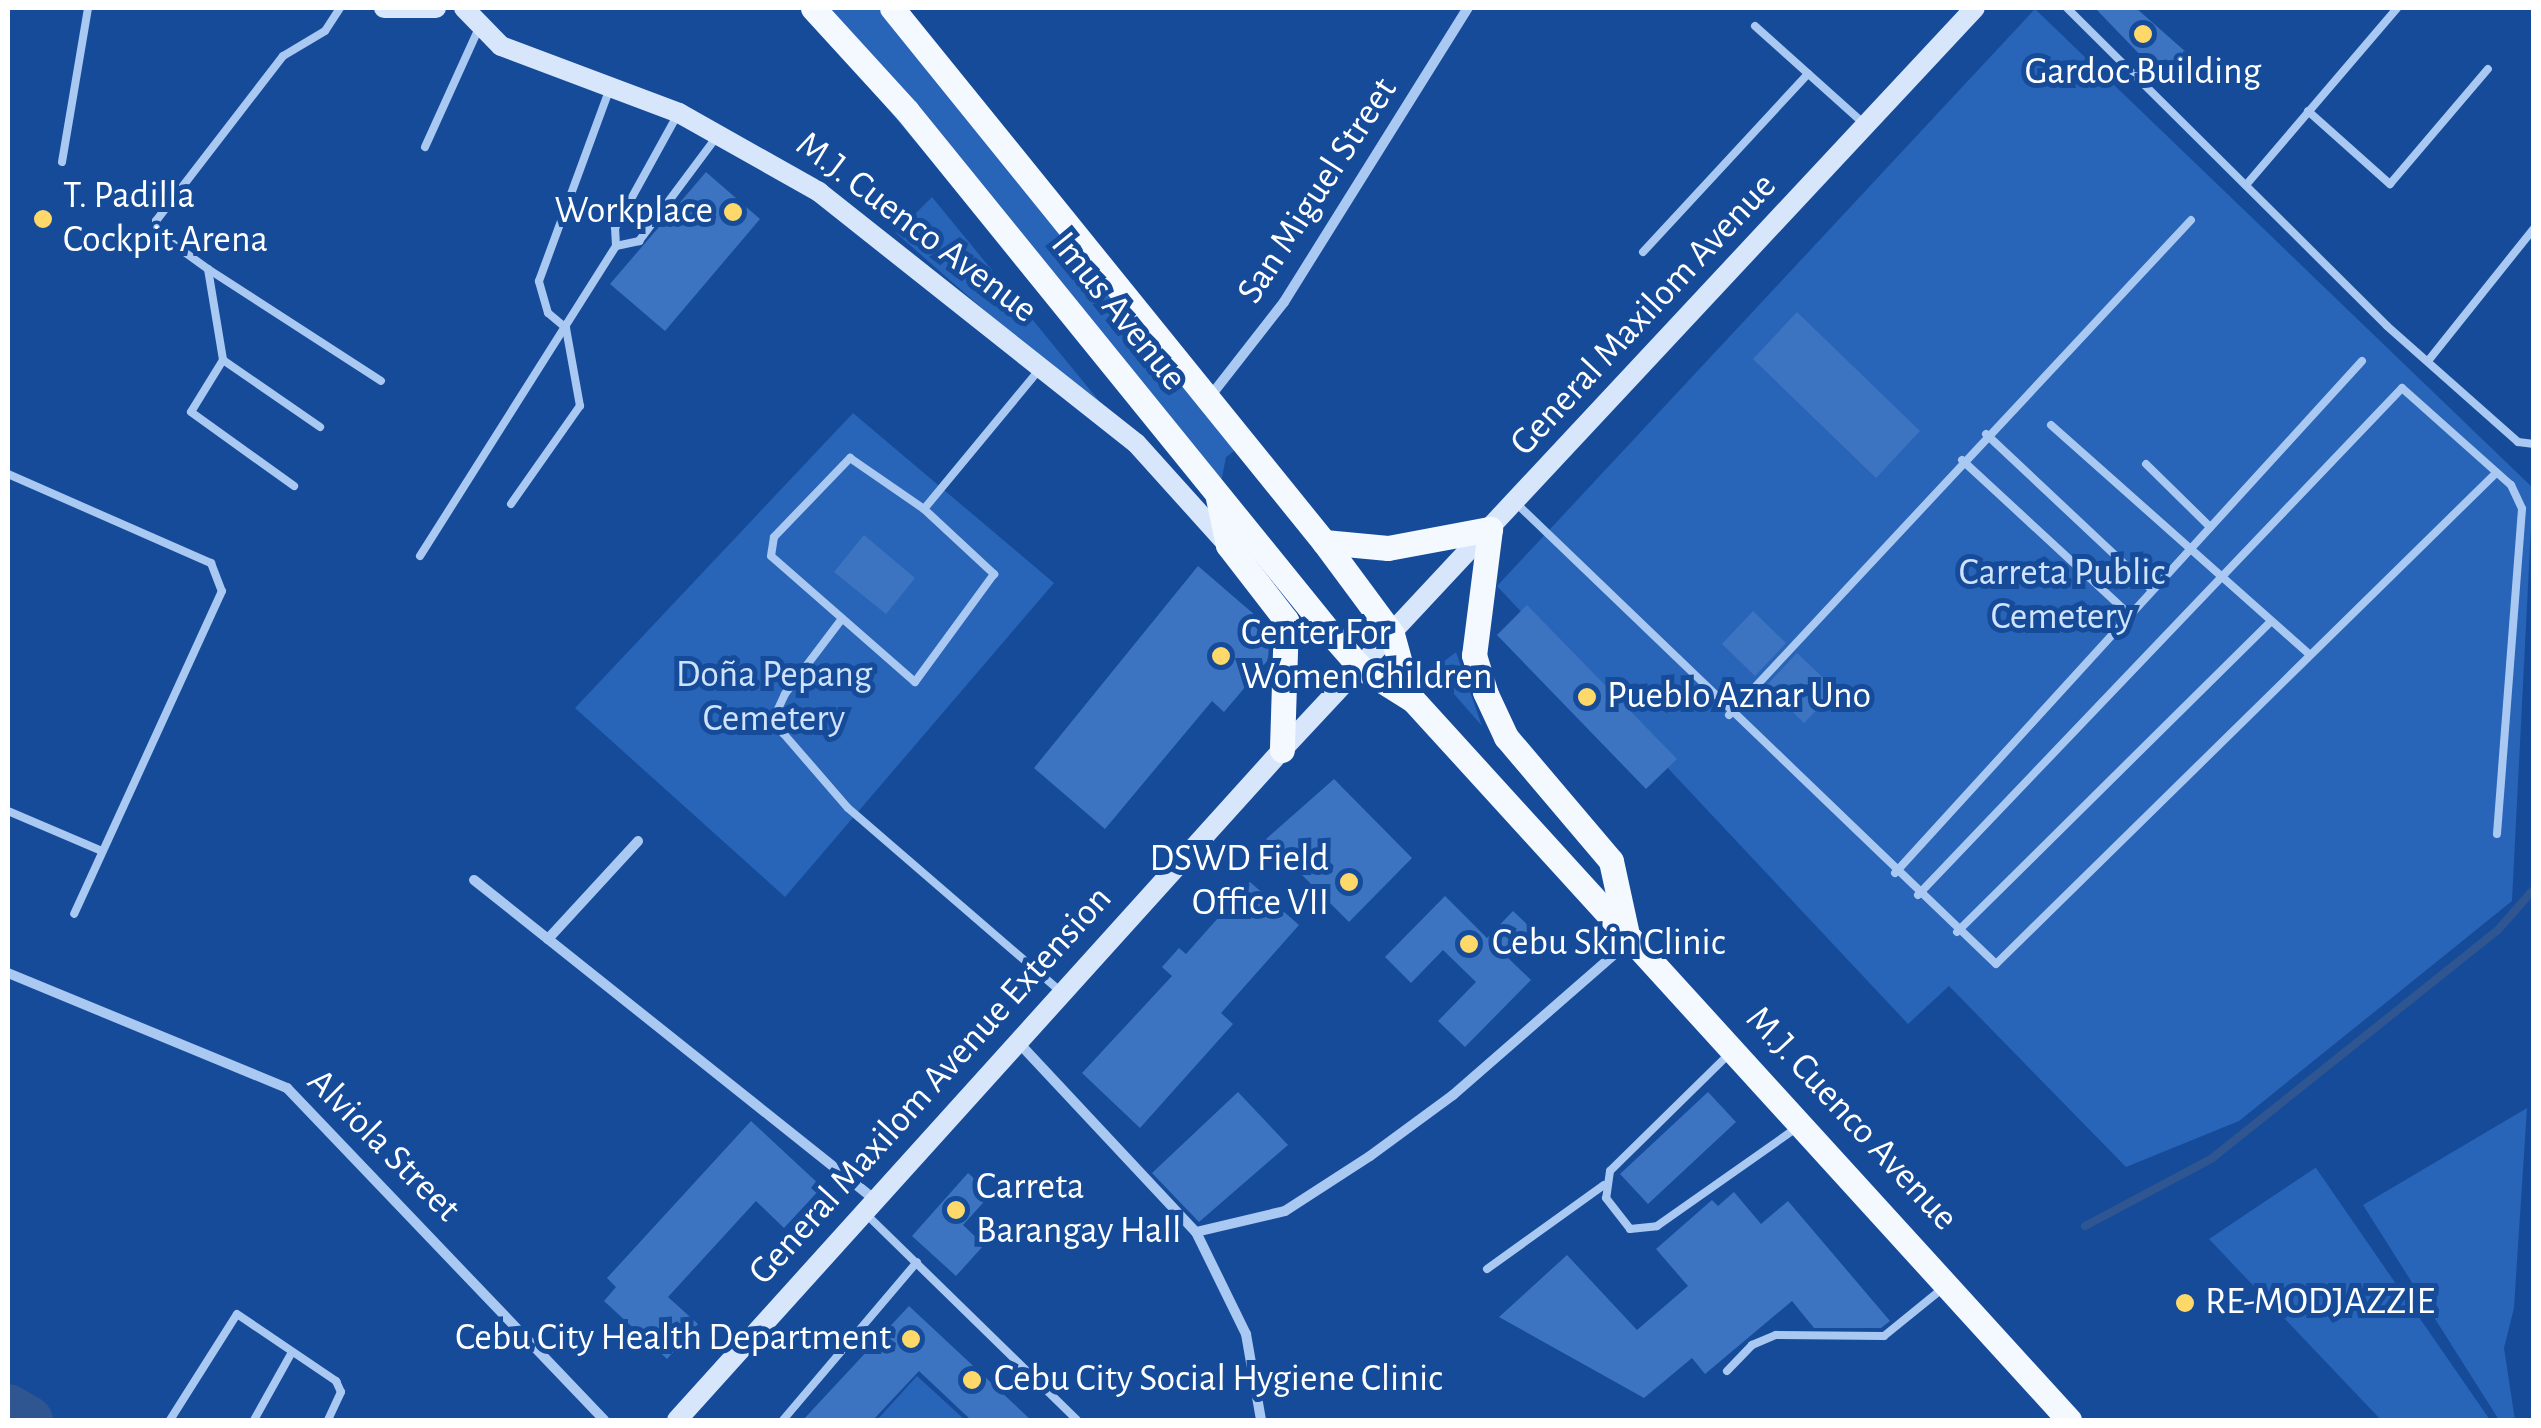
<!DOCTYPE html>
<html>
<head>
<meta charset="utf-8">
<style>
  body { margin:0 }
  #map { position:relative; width:2541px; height:1428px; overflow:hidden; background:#154b99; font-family:"Alegreya Sans",sans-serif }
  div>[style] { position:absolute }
  .green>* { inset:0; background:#2864b7 }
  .stream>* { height:8px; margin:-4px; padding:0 4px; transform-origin:4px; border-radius:4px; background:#2f5690 }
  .river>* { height:48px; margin:-24px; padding:0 24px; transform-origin:24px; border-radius:24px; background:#2f5690 }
  .building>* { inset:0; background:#3d74c1 }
  .service>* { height:8px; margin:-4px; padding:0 4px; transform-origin:4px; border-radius:4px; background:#a9c8f2 }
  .minor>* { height:10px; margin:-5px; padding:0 5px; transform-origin:5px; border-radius:5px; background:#a9c8f2 }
  .secondary>* { height:20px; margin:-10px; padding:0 10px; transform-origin:10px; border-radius:10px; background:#d8e6fc }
  .primary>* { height:25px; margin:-12.5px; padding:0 12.5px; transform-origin:12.5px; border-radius:12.5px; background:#f4f8ff }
  .dots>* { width:28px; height:28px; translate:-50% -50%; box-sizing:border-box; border:5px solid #154b99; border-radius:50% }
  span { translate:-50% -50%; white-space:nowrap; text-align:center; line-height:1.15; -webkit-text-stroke:10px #154b99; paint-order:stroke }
  .poi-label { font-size:38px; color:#fff }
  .left { translate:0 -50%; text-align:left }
  .right { translate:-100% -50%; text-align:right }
  .street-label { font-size:38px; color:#fff }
  .park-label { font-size:38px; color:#d0e3fd }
  .frame { position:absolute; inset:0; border:10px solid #fff; pointer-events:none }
</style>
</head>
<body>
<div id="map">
  <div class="green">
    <i style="clip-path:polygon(802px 8px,892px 8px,1244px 444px,1226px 457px,1218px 498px)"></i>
    <i style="clip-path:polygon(2035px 9px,2533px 488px,2512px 901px,2239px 1121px,2126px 1167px,1949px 986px,1908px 1024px,1497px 586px)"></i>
    <i style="clip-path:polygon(932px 197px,1127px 435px,896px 233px)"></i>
    <i style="clip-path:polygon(853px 413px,1054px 583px,785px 897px,575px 708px)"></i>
    <i style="clip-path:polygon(1456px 652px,1482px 726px,1433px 670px)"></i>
    <i style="clip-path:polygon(2527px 1108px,2514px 1308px,2504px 1348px,2515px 1420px,2499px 1420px,2363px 1205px)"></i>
    <i style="clip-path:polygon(2315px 1168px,2316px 1168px,2490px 1420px,2381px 1420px,2209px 1239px)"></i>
    <i style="clip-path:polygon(917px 1376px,965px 1420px,877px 1420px)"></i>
  </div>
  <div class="stream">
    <i style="left:2085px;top:1226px;width:143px;rotate:-28deg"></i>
    <i style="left:2211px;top:1159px;width:366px;rotate:-38.6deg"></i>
    <i style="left:2497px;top:931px;width:56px;rotate:-48.6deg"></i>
  </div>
  <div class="river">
    <i style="left:8px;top:1408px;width:24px;rotate:30deg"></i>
  </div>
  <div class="building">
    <i style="clip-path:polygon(2095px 8px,2136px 8px,2195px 60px,2171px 87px)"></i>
    <i style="clip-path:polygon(706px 172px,760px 219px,665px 331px,610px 284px)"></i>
    <i style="clip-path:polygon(1797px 312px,1920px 431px,1876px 478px,1753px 359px)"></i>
    <i style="clip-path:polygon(864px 535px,915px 578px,886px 614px,834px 572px)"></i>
    <i style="clip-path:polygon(1198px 566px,1270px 628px,1268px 660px,1224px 712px,1212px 701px,1105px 829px,1034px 768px)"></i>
    <i style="clip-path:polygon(1527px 605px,1677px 759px,1646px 789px,1497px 635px)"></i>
    <i style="clip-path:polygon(1753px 611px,1786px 643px,1755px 676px,1722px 644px)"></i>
    <i style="clip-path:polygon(1797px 653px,1836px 690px,1804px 723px,1766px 686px)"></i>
    <i style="clip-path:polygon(1334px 779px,1412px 858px,1349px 922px,1266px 839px)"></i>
    <i style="clip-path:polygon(1250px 882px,1299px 925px,1221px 1013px,1233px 1024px,1140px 1128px,1082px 1073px,1172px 976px,1162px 967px,1179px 948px,1186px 954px)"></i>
    <i style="clip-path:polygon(1445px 896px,1487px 938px,1513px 911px,1533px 930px,1507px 957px,1531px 980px,1465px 1047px,1438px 1021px,1476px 982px,1443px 950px,1411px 983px,1385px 957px)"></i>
    <i style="clip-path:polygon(1238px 1092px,1288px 1145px,1199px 1222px,1152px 1173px)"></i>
    <i style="clip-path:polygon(1708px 1092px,1736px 1122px,1648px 1204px,1620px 1174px)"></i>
    <i style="clip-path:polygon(751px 1121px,822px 1187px,784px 1228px,756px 1201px,668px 1297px,698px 1324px,667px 1359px,604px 1301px,616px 1287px,607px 1278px)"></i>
    <i style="clip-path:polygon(968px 1173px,991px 1194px,963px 1225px,984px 1245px,956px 1276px,912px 1236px)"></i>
    <i style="clip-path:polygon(1734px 1192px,1761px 1224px,1788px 1201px,1890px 1321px,1881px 1328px,1814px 1328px,1792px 1301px,1705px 1374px,1692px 1358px,1644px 1398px,1499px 1317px,1567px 1255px,1637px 1330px,1688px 1286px,1656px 1249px,1712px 1200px,1718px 1206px)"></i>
    <i style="clip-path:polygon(909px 1306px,1031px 1420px,971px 1420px,919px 1371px,873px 1420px,803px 1420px)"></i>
  </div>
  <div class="service">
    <i style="left:340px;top:8px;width:27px;rotate:123deg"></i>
    <i style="left:325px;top:31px;width:49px;rotate:149.2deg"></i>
    <i style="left:283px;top:56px;width:208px;rotate:127.6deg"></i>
    <i style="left:156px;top:221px;width:12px;rotate:81deg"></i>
    <i style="left:158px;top:233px;width:62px;rotate:35.8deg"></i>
    <i style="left:208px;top:269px;width:206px;rotate:32.9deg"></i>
    <i style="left:2067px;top:8px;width:451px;rotate:44.8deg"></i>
    <i style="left:2387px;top:326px;width:175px;rotate:41.5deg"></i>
    <i style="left:2518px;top:442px;width:16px;rotate:7deg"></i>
    <i style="left:1755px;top:26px;width:145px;rotate:41.9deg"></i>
    <i style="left:2308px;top:111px;width:110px;rotate:41.7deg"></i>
    <i style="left:2390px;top:184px;width:151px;rotate:-49.6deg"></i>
    <i style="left:425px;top:147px;width:131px;rotate:-65.6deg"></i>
    <i style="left:62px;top:162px;width:156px;rotate:-80.4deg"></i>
    <i style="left:2246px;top:185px;width:233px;rotate:-49.5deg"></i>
    <i style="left:616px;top:246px;width:24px;rotate:-12deg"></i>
    <i style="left:639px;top:241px;width:132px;rotate:-53.3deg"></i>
    <i style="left:1643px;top:252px;width:243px;rotate:-47.2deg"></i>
    <i style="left:208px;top:269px;width:92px;rotate:80.6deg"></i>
    <i style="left:223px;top:360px;width:61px;rotate:121.6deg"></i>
    <i style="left:191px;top:412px;width:127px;rotate:35.7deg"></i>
    <i style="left:223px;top:360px;width:118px;rotate:34.6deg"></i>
    <i style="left:2428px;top:361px;width:170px;rotate:-51.4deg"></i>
    <i style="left:2051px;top:425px;width:342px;rotate:41.6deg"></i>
    <i style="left:1986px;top:434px;width:228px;rotate:43.2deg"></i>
    <i style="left:850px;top:458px;width:90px;rotate:34.6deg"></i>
    <i style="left:924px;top:509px;width:96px;rotate:42.9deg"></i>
    <i style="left:994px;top:574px;width:134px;rotate:126.2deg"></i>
    <i style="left:915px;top:682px;width:191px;rotate:-138.8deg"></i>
    <i style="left:771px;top:556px;width:19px;rotate:-81deg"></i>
    <i style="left:774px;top:537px;width:110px;rotate:-46.1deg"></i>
    <i style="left:1962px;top:460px;width:227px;rotate:42.7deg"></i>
    <i style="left:2146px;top:464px;width:90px;rotate:44.5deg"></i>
    <i style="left:8px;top:474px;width:222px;rotate:23.7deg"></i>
    <i style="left:211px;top:563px;width:30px;rotate:69deg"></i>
    <i style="left:222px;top:591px;width:355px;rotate:114.6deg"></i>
    <i style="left:511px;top:504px;width:120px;rotate:-54.9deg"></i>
    <i style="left:580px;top:406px;width:79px;rotate:-100.2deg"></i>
    <i style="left:566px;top:328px;width:23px;rotate:-140deg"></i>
    <i style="left:548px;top:313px;width:33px;rotate:-106deg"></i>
    <i style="left:539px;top:281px;width:202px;rotate:-69.8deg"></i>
    <i style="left:1517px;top:504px;width:664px;rotate:43.84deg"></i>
    <i style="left:1996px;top:964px;width:701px;rotate:-44.48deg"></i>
    <i style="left:924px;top:509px;width:182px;rotate:-50.4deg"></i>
    <i style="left:420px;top:556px;width:367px;rotate:-57.7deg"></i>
    <i style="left:616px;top:246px;width:18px;rotate:-93deg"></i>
    <i style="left:615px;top:228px;width:130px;rotate:-61.1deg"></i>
    <i style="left:841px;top:620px;width:93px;rotate:127.1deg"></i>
    <i style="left:785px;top:694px;width:23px;rotate:115deg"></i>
    <i style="left:775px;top:715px;width:20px;rotate:66deg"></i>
    <i style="left:783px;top:733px;width:99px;rotate:49.1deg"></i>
    <i style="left:848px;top:808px;width:281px;rotate:40.8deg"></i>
    <i style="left:1729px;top:715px;width:677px;rotate:-46.97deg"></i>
    <i style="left:8px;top:811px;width:102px;rotate:23.1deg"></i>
    <i style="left:1895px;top:873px;width:693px;rotate:-47.63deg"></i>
    <i style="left:1918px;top:895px;width:701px;rotate:-46.33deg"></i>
    <i style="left:2402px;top:388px;width:146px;rotate:41.7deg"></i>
    <i style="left:2511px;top:485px;width:26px;rotate:65deg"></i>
    <i style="left:2522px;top:509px;width:326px;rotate:94.4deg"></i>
    <i style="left:1957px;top:932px;width:441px;rotate:-44.7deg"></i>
    <i style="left:1728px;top:1055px;width:165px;rotate:135.5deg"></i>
    <i style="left:1610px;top:1171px;width:27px;rotate:98deg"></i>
    <i style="left:1606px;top:1198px;width:39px;rotate:52deg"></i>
    <i style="left:1630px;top:1229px;width:27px;rotate:-6deg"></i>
    <i style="left:1657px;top:1226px;width:169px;rotate:-35.1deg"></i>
    <i style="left:866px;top:1214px;width:295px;rotate:44.3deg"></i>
    <i style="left:1487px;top:1269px;width:144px;rotate:-35.7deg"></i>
    <i style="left:1727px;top:1371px;width:36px;rotate:-46deg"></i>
    <i style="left:1752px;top:1345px;width:26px;rotate:-23deg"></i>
    <i style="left:1776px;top:1335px;width:108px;rotate:0.5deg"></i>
    <i style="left:1884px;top:1336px;width:76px;rotate:-39.1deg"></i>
    <i style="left:170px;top:1420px;width:125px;rotate:-57.7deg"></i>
    <i style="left:237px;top:1314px;width:120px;rotate:34.1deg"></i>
    <i style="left:336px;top:1381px;width:12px;rotate:66deg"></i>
    <i style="left:341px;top:1392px;width:31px;rotate:115deg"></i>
    <i style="left:254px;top:1420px;width:78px;rotate:-60.8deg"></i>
    <i style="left:783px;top:1420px;width:207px;rotate:-49.7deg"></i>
  </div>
  <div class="minor">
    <i style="left:1209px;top:398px;width:122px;rotate:-52deg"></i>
    <i style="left:1284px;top:302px;width:347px;rotate:-58deg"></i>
    <i style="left:474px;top:880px;width:512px;rotate:38.57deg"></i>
    <i style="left:548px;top:939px;width:133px;rotate:-47.4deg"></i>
    <i style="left:8px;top:973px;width:302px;rotate:22.4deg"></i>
    <i style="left:287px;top:1088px;width:459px;rotate:46.3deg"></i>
    <i style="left:1018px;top:1042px;width:260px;rotate:46.9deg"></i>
    <i style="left:1196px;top:1232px;width:114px;rotate:63.9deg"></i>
    <i style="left:1246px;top:1334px;width:87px;rotate:80.1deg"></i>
    <i style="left:1196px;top:1232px;width:91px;rotate:-13.3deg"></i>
    <i style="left:1285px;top:1211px;width:101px;rotate:-32.9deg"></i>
    <i style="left:1370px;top:1156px;width:103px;rotate:-36.3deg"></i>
    <i style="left:1453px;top:1095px;width:237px;rotate:-41.1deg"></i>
  </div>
  <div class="secondary">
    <i style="left:384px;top:8px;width:52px"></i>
    <i style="left:464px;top:8px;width:53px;rotate:45.8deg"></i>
    <i style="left:501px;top:46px;width:190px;rotate:20.6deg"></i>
    <i style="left:679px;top:113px;width:161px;rotate:29.4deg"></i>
    <i style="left:819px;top:192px;width:404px;rotate:38.4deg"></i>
    <i style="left:1136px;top:443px;width:137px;rotate:48deg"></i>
    <i style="left:677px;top:1420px;width:903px;rotate:-47.92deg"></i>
    <i style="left:1282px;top:750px;width:1015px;rotate:-46.96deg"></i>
  </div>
  <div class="primary">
    <i style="left:813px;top:8px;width:139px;rotate:47.6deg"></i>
    <i style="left:907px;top:111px;width:673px;rotate:50.97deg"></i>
    <i style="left:1331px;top:634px;width:44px;rotate:48.7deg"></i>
    <i style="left:1360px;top:667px;width:62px;rotate:31.9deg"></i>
    <i style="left:1413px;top:700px;width:974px;rotate:47.66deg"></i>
    <i style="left:892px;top:8px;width:687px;rotate:51.03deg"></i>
    <i style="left:1324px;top:542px;width:114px;rotate:53.5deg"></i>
    <i style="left:1392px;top:634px;width:64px;rotate:74.7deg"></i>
    <i style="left:1218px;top:498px;width:48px;rotate:78deg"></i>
    <i style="left:1228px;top:545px;width:95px;rotate:52.3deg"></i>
    <i style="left:1286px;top:620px;width:130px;rotate:91.8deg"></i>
    <i style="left:1324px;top:542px;width:64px;rotate:5.4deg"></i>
    <i style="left:1388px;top:548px;width:104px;rotate:-10.6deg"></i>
    <i style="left:1490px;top:529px;width:127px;rotate:97.2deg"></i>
    <i style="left:1474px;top:655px;width:39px;rotate:73deg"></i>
    <i style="left:1485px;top:692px;width:50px;rotate:65deg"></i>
    <i style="left:1506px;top:737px;width:162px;rotate:49.7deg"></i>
    <i style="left:1611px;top:861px;width:71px;rotate:77.7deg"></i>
  </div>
  <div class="dots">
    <i style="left:2143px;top:34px;background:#ffd86a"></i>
    <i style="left:733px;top:212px;background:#ffd86a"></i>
    <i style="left:43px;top:219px;background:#ffd86a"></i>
    <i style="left:1221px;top:656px;background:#ffd86a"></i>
    <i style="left:1587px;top:697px;background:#ffd86a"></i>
    <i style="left:1349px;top:882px;background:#ffd86a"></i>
    <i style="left:1469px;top:944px;background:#ffd86a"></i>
    <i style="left:956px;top:1210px;background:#ffd86a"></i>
    <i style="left:2185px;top:1303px;background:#ffd86a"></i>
    <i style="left:911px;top:1339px;background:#ffd86a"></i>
    <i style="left:972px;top:1380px;background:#ffd86a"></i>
  </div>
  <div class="poi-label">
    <span style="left:2143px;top:73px">Gardoc Building</span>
    <span class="left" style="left:63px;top:219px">T. Padilla<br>Cockpit Arena</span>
    <span class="right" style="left:713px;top:212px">Workplace</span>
    <span class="left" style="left:1241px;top:656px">Center For<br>Women Children</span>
    <span class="left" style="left:1607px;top:697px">Pueblo Aznar Uno</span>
    <span class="right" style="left:1329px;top:882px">DSWD Field<br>Office VII</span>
    <span class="left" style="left:1492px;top:944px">Cebu Skin Clinic</span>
    <span class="left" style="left:976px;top:1210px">Carreta<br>Barangay Hall</span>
    <span class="left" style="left:2205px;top:1303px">RE-MODJAZZIE</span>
    <span class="right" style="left:891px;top:1339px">Cebu City Health Department</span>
    <span class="left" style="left:994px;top:1380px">Cebu City Social Hygiene Clinic</span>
  </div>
  <div class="street-label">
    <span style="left:1318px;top:191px;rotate:-57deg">San Miguel Street</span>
    <span style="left:916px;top:228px;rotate:37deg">M.J. Cuenco Avenue</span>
    <span style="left:1118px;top:312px;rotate:51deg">Imus Avenue</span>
    <span style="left:1644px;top:315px;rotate:-47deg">General Maxilom Avenue</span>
    <span style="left:931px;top:1086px;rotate:-48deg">General Maxilom Avenue Extension</span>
    <span style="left:1851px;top:1119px;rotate:47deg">M.J. Cuenco Avenue</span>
    <span style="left:383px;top:1146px;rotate:45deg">Alviola Street</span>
  </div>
  <div class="park-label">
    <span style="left:2062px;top:596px">Carreta Public<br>Cemetery</span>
    <span style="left:774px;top:698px">Doña Pepang<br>Cemetery</span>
  </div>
  <div class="frame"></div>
</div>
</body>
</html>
